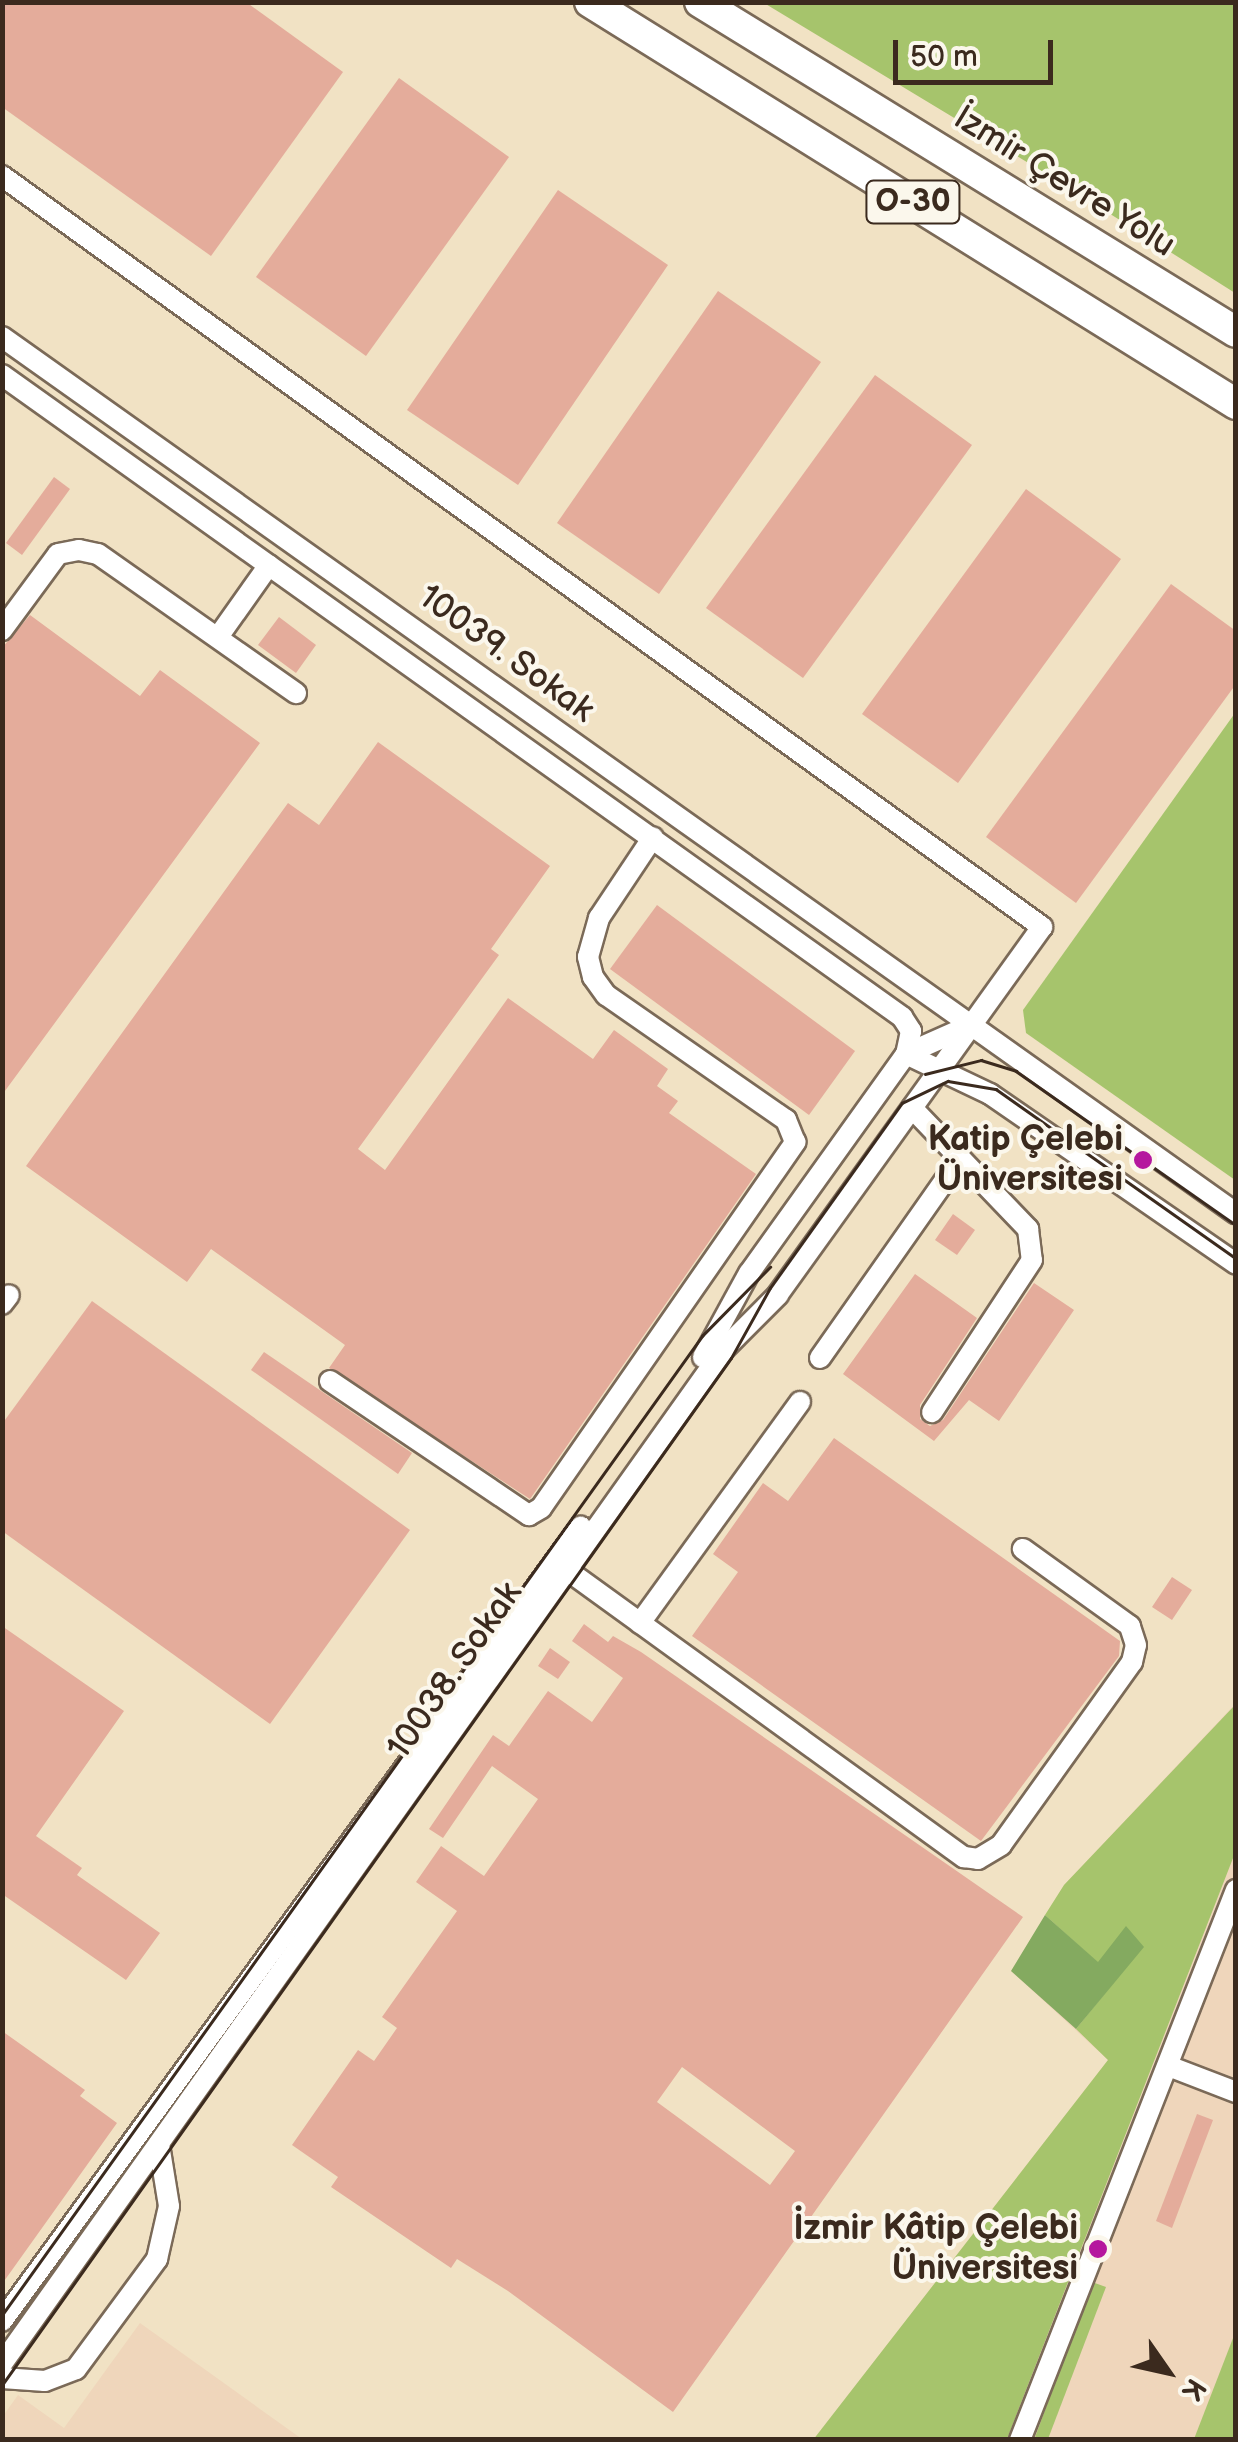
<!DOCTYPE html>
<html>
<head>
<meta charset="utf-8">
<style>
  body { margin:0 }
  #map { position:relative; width:1238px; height:2442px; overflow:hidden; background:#f1e2c4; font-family:"Balsamiq Sans",sans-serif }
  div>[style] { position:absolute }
  .built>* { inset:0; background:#efd6bb }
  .green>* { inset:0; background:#a6c46c }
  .forest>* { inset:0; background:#84aa60 }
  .building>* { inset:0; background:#e4ac9b }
  .roads { filter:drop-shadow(2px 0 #7b6a58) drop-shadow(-2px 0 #7b6a58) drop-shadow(0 2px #7b6a58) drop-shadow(0 -2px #7b6a58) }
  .minor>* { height:20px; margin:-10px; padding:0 10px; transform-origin:10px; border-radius:10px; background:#fff }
  .highway>* { height:30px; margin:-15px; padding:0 15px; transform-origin:15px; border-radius:15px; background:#fff }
  .tram>* { height:2.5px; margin:-1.25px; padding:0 1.25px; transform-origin:1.25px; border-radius:1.25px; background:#3b2a1e }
  .dots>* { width:28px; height:28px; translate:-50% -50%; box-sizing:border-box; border:5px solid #fbf7ec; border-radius:50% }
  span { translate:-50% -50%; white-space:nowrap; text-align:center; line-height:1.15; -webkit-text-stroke:8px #fbf7ec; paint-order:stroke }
  .shield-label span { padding:2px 8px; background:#fbf7ec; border:2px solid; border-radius:8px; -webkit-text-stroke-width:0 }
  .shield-label { font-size:32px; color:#3b2a1e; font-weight:700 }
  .street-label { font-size:35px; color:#3b2a1e }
  .poi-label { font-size:35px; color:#3b2a1e; font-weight:700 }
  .right { translate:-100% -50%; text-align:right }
  .frame { position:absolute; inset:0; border:5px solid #3b2a1e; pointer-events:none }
  .north { position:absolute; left:1118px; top:2322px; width:100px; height:100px; -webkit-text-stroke:8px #fbf7ec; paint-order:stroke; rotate:124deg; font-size:28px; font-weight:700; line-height:40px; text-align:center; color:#3b2a1e }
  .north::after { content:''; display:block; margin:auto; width:35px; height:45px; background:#3b2a1e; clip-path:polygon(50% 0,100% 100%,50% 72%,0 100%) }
  .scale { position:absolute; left:893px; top:40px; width:160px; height:45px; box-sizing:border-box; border:5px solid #3b2a1e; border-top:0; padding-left:12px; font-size:30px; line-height:35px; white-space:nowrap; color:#3b2a1e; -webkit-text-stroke:8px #fbf7ec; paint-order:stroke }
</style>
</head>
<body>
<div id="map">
  <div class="built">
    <i style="clip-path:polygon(1235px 1704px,1235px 2439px,813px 2440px,1108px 2060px,1011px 1971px,1064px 1885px)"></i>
    <i style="clip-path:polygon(140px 2323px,302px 2439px,3px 2439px,3px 2416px,18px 2395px,64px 2428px)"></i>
  </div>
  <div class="green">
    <i style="clip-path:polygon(764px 3px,1235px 3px,1235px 293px,1055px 179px)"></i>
    <i style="clip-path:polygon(1235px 713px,1235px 1180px,1026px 1033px,1023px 1010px)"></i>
    <i style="clip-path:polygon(1235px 1705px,1235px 1853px,1007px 2439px,813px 2440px,1108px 2060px,1076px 2029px,1143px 1946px,1098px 1963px,1045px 1915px,1064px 1885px)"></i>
    <i style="clip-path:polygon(1092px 2282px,1106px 2287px,1048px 2439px,1034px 2440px)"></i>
    <i style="clip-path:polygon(1235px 2333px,1235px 2439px,1194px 2439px)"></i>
  </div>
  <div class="forest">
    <i style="clip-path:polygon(1045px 1915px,1098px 1962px,1126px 1926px,1144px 1947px,1076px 2029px,1011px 1971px)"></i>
  </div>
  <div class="building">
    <i style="clip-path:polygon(2px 2px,246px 2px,343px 72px,211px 256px,2px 107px)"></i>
    <i style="clip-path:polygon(399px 78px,509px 157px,366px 356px,256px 277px)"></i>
    <i style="clip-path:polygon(558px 190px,668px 265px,518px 485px,407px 410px)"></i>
    <i style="clip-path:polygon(718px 291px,821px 362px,659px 594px,557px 523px)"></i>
    <i style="clip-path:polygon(875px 375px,972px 445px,803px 678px,706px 608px)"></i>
    <i style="clip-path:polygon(54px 477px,70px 489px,22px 555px,6px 543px)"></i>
    <i style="clip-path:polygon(1026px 489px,1121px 559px,958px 783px,862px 714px)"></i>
    <i style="clip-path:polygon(1171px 584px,1236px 631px,1236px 684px,1076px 903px,986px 837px)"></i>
    <i style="clip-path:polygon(30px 615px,140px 696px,160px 670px,260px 743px,2px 1095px,2px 648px)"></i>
    <i style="clip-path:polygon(279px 617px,316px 645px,296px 673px,258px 645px)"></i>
    <i style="clip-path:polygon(378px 742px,550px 866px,491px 949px,499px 955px,358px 1149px,385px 1170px,508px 998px,593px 1059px,614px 1030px,668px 1069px,657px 1086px,678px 1101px,669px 1113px,756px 1174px,530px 1499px,329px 1368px,345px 1345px,211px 1249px,187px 1282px,26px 1166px,288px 803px,319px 825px)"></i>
    <i style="clip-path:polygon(657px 905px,855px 1051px,809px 1115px,610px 969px)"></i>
    <i style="clip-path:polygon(953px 1214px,975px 1230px,957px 1255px,935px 1240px)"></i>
    <i style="clip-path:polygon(915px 1274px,977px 1318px,920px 1405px,920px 1419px,930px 1426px,943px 1420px,1034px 1283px,1074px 1310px,999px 1421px,969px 1400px,934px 1441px,843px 1374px)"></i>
    <i style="clip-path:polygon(92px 1301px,410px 1530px,270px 1724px,2px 1531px,2px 1424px)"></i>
    <i style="clip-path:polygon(264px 1352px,412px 1453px,398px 1474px,251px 1370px)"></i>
    <i style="clip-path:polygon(834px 1438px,1120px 1641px,1119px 1656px,981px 1841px,692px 1636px,738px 1572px,713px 1554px,763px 1483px,788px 1501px)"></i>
    <i style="clip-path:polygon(1172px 1577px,1192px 1590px,1172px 1620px,1152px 1607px)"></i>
    <i style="clip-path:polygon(evenodd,584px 1624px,608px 1642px,613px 1636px,641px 1652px,1023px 1917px,673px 2412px,508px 2291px,457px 2259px,451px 2268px,331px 2187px,338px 2177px,292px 2145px,358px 2050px,374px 2061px,397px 2028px,382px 2017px,457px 1911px,416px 1882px,441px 1846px,484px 1876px,538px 1799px,492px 1766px,443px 1838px,429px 1829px,493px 1735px,509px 1746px,548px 1691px,592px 1722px,623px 1678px,572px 1641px,584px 1624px,682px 2067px,795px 2151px,770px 2185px,657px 2102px,682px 2067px)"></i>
    <i style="clip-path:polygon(2px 1626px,124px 1711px,36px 1836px,82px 1868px,77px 1875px,160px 1933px,126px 1980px,2px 1894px)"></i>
    <i style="clip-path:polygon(550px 1648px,570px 1662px,558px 1679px,538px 1666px)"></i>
    <i style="clip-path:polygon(2px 2031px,85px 2090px,80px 2096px,117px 2123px,2px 2284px)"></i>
    <i style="clip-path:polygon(1197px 2114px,1213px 2120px,1172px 2228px,1156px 2221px)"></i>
  </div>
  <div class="roads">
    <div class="minor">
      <i style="left:2px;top:176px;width:1283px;rotate:35.83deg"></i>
      <i style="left:1042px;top:927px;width:453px;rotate:125.7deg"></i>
      <i style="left:778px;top:1295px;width:76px;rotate:135deg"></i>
      <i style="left:724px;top:1349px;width:1246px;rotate:125.43deg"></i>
      <i style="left:2px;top:337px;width:1188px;rotate:35.38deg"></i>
      <i style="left:2px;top:375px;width:1106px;rotate:35.5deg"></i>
      <i style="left:902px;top:1017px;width:17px;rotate:57deg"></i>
      <i style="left:911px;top:1031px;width:24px;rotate:102deg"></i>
      <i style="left:906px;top:1054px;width:269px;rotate:125.6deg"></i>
      <i style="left:749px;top:1273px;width:96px;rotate:118.7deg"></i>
      <i style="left:2px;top:630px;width:94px;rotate:-53.6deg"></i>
      <i style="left:58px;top:554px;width:21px;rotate:-11deg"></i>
      <i style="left:79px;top:550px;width:19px;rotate:12deg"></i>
      <i style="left:98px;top:554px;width:242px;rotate:35.1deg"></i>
      <i style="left:218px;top:637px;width:88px;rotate:-54.7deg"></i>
      <i style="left:906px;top:1054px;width:71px;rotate:-24deg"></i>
      <i style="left:971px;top:1025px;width:325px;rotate:35.4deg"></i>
      <i style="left:906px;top:1054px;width:93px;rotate:25.5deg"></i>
      <i style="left:990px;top:1094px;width:299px;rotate:34.6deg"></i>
      <i style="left:912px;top:1108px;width:168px;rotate:46.2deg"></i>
      <i style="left:1028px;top:1229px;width:31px;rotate:83deg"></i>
      <i style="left:1032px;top:1260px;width:182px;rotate:123.3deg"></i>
      <i style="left:2px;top:1304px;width:11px;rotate:-52deg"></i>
      <i style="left:820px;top:1358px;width:242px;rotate:-54.9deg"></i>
      <i style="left:330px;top:1381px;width:240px;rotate:34deg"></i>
      <i style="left:529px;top:1515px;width:14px;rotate:-30deg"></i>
      <i style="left:541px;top:1508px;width:446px;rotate:-55.2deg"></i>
      <i style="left:795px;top:1142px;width:24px;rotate:-112deg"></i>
      <i style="left:786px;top:1120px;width:219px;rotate:-145.2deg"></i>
      <i style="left:606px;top:995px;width:22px;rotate:-126deg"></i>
      <i style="left:593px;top:977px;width:21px;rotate:-104deg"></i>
      <i style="left:588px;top:957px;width:41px;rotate:-74.2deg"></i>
      <i style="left:599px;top:918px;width:97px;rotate:-56.3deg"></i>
      <i style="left:567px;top:1570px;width:490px;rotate:35.9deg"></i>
      <i style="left:964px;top:1857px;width:14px;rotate:8deg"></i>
      <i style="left:978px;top:1859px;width:27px;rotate:-31deg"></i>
      <i style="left:1001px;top:1845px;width:225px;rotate:-54.4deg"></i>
      <i style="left:1132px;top:1662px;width:17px;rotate:-77deg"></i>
      <i style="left:1136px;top:1645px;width:20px;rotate:-108deg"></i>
      <i style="left:1130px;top:1626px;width:132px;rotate:-144.3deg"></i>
      <i style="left:640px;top:1623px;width:273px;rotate:-54.1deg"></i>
      <i style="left:1171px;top:2067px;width:70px;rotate:21deg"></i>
      <i style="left:2px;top:2321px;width:983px;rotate:-53.93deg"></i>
      <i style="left:2px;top:2378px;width:43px;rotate:4deg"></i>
      <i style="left:45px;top:2381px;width:33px;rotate:-21deg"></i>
      <i style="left:76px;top:2369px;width:137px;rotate:-53.6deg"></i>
      <i style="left:157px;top:2259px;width:54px;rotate:-77.2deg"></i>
      <i style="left:169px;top:2206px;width:63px;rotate:-99.2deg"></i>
      <i style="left:1020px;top:2440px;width:591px;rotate:-68.56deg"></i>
    </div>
    <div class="highway">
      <i style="left:590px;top:2px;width:761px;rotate:31.89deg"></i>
      <i style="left:700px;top:2px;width:629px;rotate:31.62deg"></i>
    </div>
  </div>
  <div class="tram">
    <i style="left:925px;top:1074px;width:58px;rotate:-14deg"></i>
    <i style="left:981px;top:1060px;width:37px;rotate:17deg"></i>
    <i style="left:1016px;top:1071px;width:269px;rotate:35deg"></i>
    <i style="left:2px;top:2315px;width:1204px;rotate:-54.43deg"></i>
    <i style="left:702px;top:1336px;width:97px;rotate:-45.4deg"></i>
    <i style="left:2px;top:2385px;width:1259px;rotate:-54.63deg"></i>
    <i style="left:731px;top:1358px;width:80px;rotate:-60.9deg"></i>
    <i style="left:770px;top:1288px;width:227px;rotate:-54.5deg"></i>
    <i style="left:902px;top:1103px;width:51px;rotate:-25.6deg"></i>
    <i style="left:948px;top:1081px;width:49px;rotate:9.5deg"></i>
    <i style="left:996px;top:1089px;width:294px;rotate:35.2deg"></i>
  </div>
  <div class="dots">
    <i style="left:1143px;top:1160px;background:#b5179e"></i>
    <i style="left:1098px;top:2249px;background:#b5179e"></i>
  </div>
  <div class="shield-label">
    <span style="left:913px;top:202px">O-30</span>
  </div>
  <div class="street-label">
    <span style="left:1064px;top:182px;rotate:32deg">İzmir Çevre Yolu</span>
    <span style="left:506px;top:654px;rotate:36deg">10039. Sokak</span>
    <span style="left:455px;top:1671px;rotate:-55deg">10038. Sokak</span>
  </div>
  <div class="poi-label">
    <span class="right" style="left:1123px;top:1160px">Katip Çelebi<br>Üniversitesi</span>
    <span class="right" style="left:1078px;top:2249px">İzmir Kâtip Çelebi<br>Üniversitesi</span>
  </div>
  <div class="frame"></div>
  <div class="north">K</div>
  <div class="scale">50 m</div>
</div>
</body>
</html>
